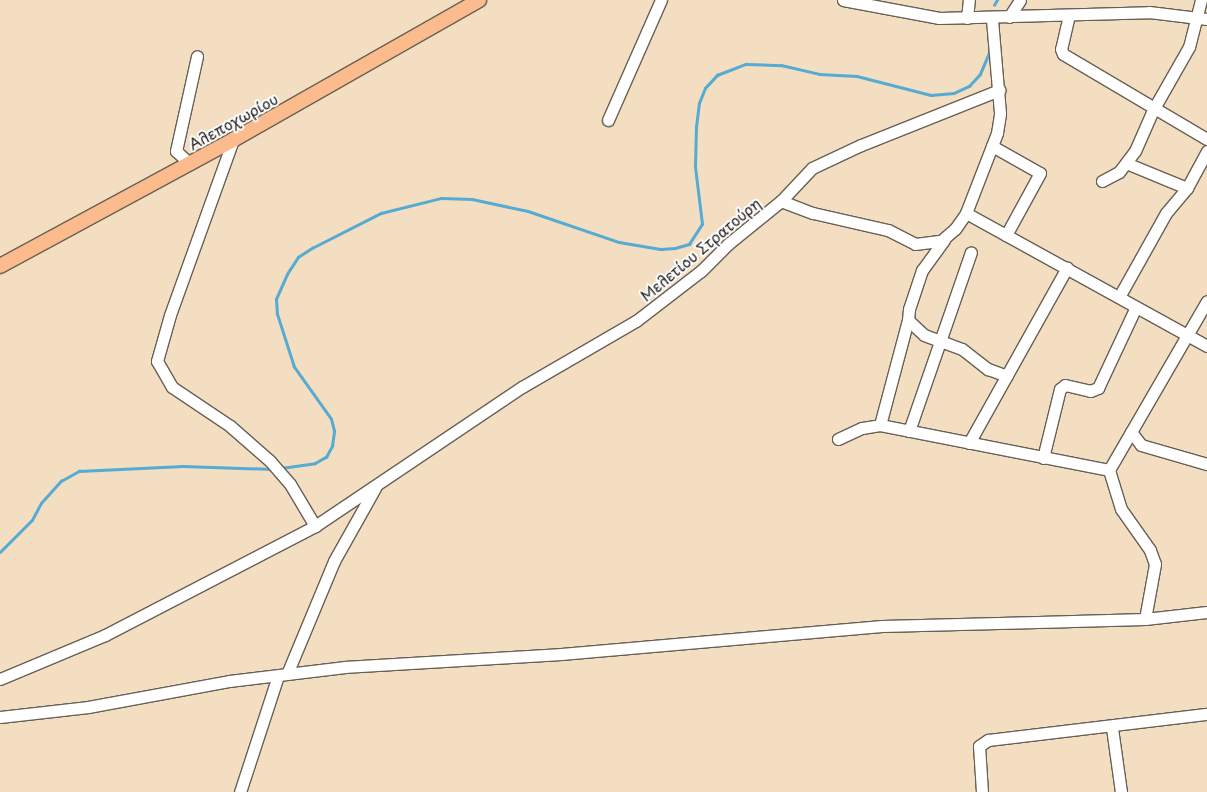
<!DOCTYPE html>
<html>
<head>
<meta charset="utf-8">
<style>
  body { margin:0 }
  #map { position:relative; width:1207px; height:792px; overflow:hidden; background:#f3dec1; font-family:"Playpen Sans",sans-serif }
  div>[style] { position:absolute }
  .stream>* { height:2.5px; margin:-1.25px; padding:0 1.25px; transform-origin:1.25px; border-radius:1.25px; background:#56abd2 }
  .roads { filter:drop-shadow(1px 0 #676056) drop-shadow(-1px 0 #676056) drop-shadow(0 1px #676056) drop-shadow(0 -1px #676056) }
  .minor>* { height:11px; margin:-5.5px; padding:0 5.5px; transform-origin:5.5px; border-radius:5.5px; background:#fff }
  .major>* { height:14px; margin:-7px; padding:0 7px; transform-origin:7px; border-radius:7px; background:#fbbb8c }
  span { translate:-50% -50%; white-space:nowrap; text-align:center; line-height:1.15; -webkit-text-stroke:4px #fff; paint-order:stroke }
  .street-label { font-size:15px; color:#1c1c1c }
</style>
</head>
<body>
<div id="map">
  <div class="stream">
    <i style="left:994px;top:5px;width:6px;rotate:-59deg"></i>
    <i style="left:281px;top:468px;width:34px;rotate:-8deg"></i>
    <i style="left:315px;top:463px;width:13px;rotate:-29deg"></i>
    <i style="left:326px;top:457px;width:13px;rotate:-61deg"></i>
    <i style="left:332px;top:446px;width:15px;rotate:-82deg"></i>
    <i style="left:334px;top:431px;width:12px;rotate:-104deg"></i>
    <i style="left:331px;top:419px;width:64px;rotate:-125.4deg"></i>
    <i style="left:294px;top:367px;width:56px;rotate:-107.8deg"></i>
    <i style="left:277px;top:314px;width:15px;rotate:-94deg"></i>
    <i style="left:276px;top:299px;width:27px;rotate:-66deg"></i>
    <i style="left:287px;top:274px;width:20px;rotate:-57deg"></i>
    <i style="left:298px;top:257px;width:17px;rotate:-33deg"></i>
    <i style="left:312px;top:248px;width:77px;rotate:-26.9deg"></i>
    <i style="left:381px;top:213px;width:62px;rotate:-14deg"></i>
    <i style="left:441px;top:198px;width:31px;rotate:2deg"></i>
    <i style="left:472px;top:199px;width:57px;rotate:12.1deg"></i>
    <i style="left:528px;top:211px;width:96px;rotate:18.8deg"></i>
    <i style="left:619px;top:242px;width:43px;rotate:9.5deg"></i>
    <i style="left:661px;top:249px;width:14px;rotate:-4deg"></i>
    <i style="left:675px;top:248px;width:15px;rotate:-16deg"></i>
    <i style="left:689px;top:244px;width:24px;rotate:-57deg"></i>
    <i style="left:702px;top:224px;width:57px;rotate:-97deg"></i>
    <i style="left:695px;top:167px;width:40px;rotate:-88.6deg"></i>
    <i style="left:696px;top:127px;width:24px;rotate:-83deg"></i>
    <i style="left:699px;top:103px;width:16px;rotate:-68deg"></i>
    <i style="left:705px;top:88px;width:18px;rotate:-47deg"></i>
    <i style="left:717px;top:75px;width:31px;rotate:-21deg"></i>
    <i style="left:746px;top:64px;width:35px;rotate:2deg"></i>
    <i style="left:781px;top:65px;width:39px;rotate:13deg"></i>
    <i style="left:819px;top:74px;width:38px;rotate:3deg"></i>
    <i style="left:857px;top:76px;width:76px;rotate:14.4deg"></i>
    <i style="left:931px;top:95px;width:23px;rotate:-5deg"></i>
    <i style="left:954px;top:93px;width:17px;rotate:-25deg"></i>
    <i style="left:969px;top:86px;width:16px;rotate:-47deg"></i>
    <i style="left:980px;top:74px;width:26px;rotate:-67deg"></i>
    <i style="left:0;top:552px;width:45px;rotate:-45deg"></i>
    <i style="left:32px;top:520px;width:19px;rotate:-62deg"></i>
    <i style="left:41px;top:503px;width:30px;rotate:-48deg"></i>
    <i style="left:61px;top:481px;width:21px;rotate:-29deg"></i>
    <i style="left:79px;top:471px;width:104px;rotate:-2.8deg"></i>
    <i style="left:183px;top:466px;width:90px;rotate:1.9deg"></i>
  </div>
  <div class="roads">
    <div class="minor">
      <i style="left:843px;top:0;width:98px;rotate:10.6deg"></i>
      <i style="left:939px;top:18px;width:210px;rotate:-1.6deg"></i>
      <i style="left:1149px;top:12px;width:58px;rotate:6.9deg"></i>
      <i style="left:1069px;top:15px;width:35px;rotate:103deg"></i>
      <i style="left:1061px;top:49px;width:5px;rotate:68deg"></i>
      <i style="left:1063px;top:54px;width:167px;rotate:30.6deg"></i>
      <i style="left:1009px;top:17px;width:20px;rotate:-57deg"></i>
      <i style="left:967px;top:18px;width:18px;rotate:-84deg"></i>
      <i style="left:608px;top:120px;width:131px;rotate:-66.2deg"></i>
      <i style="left:233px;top:140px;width:186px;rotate:109.8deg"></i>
      <i style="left:170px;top:315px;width:48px;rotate:105.8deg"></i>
      <i style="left:157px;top:361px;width:30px;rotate:60deg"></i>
      <i style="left:172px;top:387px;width:70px;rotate:33.9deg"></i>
      <i style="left:230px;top:426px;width:53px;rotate:41.2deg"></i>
      <i style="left:270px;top:461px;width:30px;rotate:49deg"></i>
      <i style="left:290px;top:484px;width:49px;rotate:59.2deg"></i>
      <i style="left:992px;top:146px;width:55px;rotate:29.4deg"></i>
      <i style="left:1040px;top:173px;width:71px;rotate:118.7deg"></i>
      <i style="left:1126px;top:163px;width:66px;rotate:22.3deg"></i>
      <i style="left:190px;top:164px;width:19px;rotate:-137deg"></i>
      <i style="left:176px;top:151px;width:97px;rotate:-77.5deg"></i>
      <i style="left:1102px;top:181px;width:19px;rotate:-28deg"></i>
      <i style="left:1119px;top:172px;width:26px;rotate:-53deg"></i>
      <i style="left:1135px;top:151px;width:45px;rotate:-66.3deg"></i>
      <i style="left:1153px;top:110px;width:73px;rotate:-60.3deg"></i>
      <i style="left:1189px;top:47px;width:49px;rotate:-75.7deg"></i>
      <i style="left:781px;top:201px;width:34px;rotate:21deg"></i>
      <i style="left:813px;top:213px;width:77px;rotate:12.8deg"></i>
      <i style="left:888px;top:230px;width:30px;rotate:27deg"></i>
      <i style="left:915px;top:244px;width:26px;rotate:-7deg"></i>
      <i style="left:941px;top:241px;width:18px;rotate:-41deg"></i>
      <i style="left:955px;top:229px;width:19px;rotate:-55deg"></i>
      <i style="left:966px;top:213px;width:275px;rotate:28.9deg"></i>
      <i style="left:966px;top:213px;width:86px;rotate:-68.8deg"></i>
      <i style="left:997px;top:133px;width:20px;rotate:-81deg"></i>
      <i style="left:1000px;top:113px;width:94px;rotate:-94.9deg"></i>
      <i style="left:944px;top:240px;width:37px;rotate:126deg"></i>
      <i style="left:922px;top:270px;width:41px;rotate:108.4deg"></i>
      <i style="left:909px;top:309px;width:11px;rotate:95deg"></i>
      <i style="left:908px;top:320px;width:22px;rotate:43deg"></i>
      <i style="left:924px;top:335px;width:40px;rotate:20.2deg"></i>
      <i style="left:962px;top:349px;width:33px;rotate:38deg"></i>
      <i style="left:988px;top:369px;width:20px;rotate:20deg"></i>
      <i style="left:1119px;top:297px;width:96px;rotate:-60.8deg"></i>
      <i style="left:1166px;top:213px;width:33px;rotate:-50deg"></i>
      <i style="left:1187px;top:188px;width:42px;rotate:-61.6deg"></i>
      <i style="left:880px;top:425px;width:109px;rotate:-75.1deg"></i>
      <i style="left:909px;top:431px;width:189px;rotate:-70.9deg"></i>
      <i style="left:1131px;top:432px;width:16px;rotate:52deg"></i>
      <i style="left:1141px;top:445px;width:69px;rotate:16.1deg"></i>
      <i style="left:838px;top:439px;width:26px;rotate:-25deg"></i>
      <i style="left:862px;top:428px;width:18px;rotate:-9deg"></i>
      <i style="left:880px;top:425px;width:233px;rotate:11.1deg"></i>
      <i style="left:969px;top:443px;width:201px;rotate:-60.8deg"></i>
      <i style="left:1043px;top:458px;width:71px;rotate:-76.2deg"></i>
      <i style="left:1060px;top:389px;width:6px;rotate:-39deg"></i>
      <i style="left:1065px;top:385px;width:26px;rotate:13deg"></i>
      <i style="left:1090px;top:391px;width:9px;rotate:-21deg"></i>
      <i style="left:1098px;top:388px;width:89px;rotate:-64.9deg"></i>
      <i style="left:1145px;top:619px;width:56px;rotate:-79.7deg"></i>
      <i style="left:1155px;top:564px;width:15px;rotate:-110deg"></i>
      <i style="left:1150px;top:550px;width:50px;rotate:-125.3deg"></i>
      <i style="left:1121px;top:509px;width:41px;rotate:-107.1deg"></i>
      <i style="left:1109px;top:470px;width:195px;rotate:-59.9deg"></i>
      <i style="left:287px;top:674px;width:122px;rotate:-67.4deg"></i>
      <i style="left:334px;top:561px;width:84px;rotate:-60.7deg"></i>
      <i style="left:0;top:679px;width:114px;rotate:-22.7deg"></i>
      <i style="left:105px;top:635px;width:237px;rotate:-27.4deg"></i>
      <i style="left:315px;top:526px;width:249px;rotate:-33.9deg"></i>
      <i style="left:522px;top:387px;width:132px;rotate:-30.1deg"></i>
      <i style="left:636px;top:321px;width:82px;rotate:-37.6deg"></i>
      <i style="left:701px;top:271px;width:38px;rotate:-45deg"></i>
      <i style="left:728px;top:244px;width:68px;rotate:-39.1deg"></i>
      <i style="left:781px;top:201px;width:45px;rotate:-46.8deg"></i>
      <i style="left:812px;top:168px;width:54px;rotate:-25.1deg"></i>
      <i style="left:861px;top:145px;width:149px;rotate:-21.7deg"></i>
      <i style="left:0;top:717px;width:89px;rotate:-6.5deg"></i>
      <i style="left:88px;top:707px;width:143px;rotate:-10.4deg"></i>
      <i style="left:229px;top:681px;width:117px;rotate:-6.9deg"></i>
      <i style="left:345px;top:667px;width:216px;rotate:-3.4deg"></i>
      <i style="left:561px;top:654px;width:322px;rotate:-5deg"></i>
      <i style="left:882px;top:626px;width:263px;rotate:-1.5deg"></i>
      <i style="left:1145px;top:619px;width:62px;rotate:-6.4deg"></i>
      <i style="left:1112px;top:728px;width:65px;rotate:82deg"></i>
      <i style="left:240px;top:792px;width:122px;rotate:-71.9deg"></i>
      <i style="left:982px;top:792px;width:46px;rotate:-93.7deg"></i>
      <i style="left:979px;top:746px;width:11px;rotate:-34deg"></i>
      <i style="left:988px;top:740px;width:221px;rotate:-6.8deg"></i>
    </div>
    <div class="major">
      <i style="left:0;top:266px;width:265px;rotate:-28.4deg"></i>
      <i style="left:233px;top:140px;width:283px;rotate:-29.6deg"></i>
    </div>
  </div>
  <div class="street-label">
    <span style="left:233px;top:121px;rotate:-29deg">Αλεποχωρίου</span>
    <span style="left:700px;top:249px;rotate:-40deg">Μελετίου Στρατούρη</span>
  </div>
</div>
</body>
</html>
